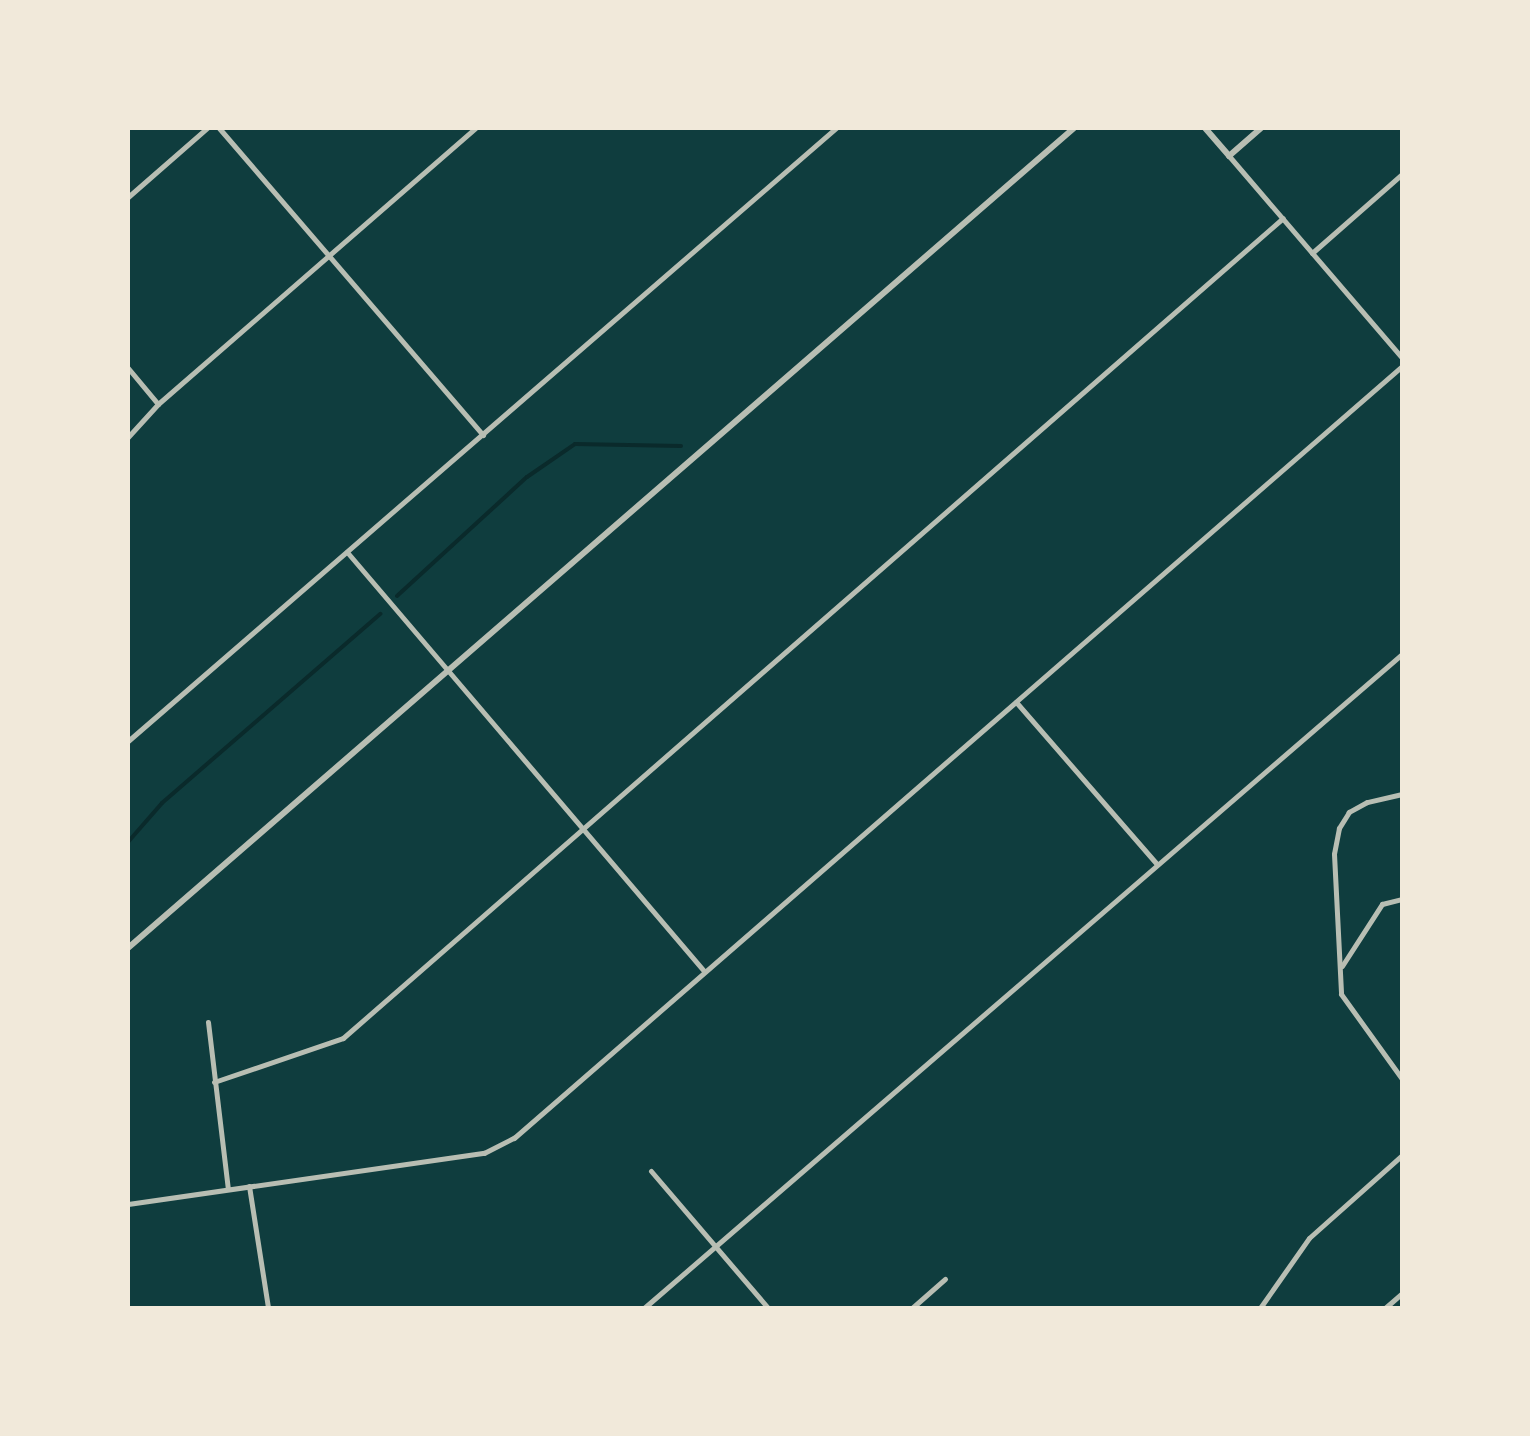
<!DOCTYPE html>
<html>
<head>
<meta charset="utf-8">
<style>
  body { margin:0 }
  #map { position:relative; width:1530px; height:1436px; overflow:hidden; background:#0f3d3e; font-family:"Zilla Slab",serif }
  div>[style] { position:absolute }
  .stream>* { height:4px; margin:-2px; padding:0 2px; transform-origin:2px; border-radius:2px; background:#0a2a2b }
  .minor>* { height:5px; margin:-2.5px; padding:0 2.5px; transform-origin:2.5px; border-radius:2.5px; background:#b8beb3 }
  .tertiary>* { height:6px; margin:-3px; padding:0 3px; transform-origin:3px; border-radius:3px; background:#b8beb3 }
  span { translate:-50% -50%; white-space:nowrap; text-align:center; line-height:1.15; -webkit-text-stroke:10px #f1e9da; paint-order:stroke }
  .frame { position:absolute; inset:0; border:130px solid #f1e9da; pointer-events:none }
</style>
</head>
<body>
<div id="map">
  <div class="stream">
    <i style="left:397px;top:596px;width:176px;rotate:-42.5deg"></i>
    <i style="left:527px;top:477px;width:58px;rotate:-34.5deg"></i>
    <i style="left:575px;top:444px;width:106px;rotate:1.1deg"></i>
    <i style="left:128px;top:842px;width:52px;rotate:-48.9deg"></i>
    <i style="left:162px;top:803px;width:289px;rotate:-40.9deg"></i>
  </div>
  <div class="minor">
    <i style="left:219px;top:128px;width:405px;rotate:49.3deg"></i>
    <i style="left:1229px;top:156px;width:266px;rotate:49.4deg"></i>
    <i style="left:128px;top:197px;width:105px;rotate:-41.1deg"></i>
    <i style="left:1312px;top:253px;width:120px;rotate:-41.3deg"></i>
    <i style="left:128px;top:368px;width:47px;rotate:50.2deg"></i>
    <i style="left:128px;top:437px;width:45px;rotate:-47.7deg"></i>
    <i style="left:158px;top:404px;width:420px;rotate:-41deg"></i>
    <i style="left:347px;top:552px;width:550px;rotate:49.57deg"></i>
    <i style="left:1016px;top:702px;width:215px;rotate:49deg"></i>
    <i style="left:128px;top:741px;width:937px;rotate:-40.89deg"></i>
    <i style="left:1402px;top:794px;width:36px;rotate:167deg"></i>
    <i style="left:1367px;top:802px;width:21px;rotate:151deg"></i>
    <i style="left:1349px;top:812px;width:19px;rotate:122deg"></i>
    <i style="left:1339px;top:828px;width:26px;rotate:101deg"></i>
    <i style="left:1334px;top:854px;width:140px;rotate:87.1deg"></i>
    <i style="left:1341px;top:994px;width:105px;rotate:54.3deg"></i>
    <i style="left:1402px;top:895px;width:17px;rotate:90deg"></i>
    <i style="left:1342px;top:966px;width:74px;rotate:-57.2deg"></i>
    <i style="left:1382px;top:904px;width:21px;rotate:-14deg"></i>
    <i style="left:208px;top:1022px;width:168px;rotate:83.2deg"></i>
    <i style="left:214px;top:1082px;width:136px;rotate:-18.8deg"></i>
    <i style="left:343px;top:1038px;width:1247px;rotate:-41.1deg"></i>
    <i style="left:651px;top:1171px;width:180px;rotate:49.5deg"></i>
    <i style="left:249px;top:1186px;width:123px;rotate:81.1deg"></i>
    <i style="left:128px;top:1204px;width:360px;rotate:-8.2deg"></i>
    <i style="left:484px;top:1153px;width:34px;rotate:-27deg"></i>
    <i style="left:514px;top:1138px;width:1177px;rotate:-41deg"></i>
    <i style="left:644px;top:1308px;width:1001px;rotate:-40.79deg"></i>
    <i style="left:912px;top:1308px;width:44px;rotate:-41.3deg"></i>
    <i style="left:1260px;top:1308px;width:85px;rotate:-55deg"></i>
    <i style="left:1309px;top:1238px;width:125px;rotate:-41.7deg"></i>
    <i style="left:1385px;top:1308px;width:23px;rotate:-41deg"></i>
  </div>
  <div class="tertiary">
    <i style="left:1205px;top:128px;width:37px;rotate:49deg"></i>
    <i style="left:1229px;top:156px;width:43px;rotate:-41.2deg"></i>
    <i style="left:128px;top:948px;width:1252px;rotate:-40.92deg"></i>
  </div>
  <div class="frame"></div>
</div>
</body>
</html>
